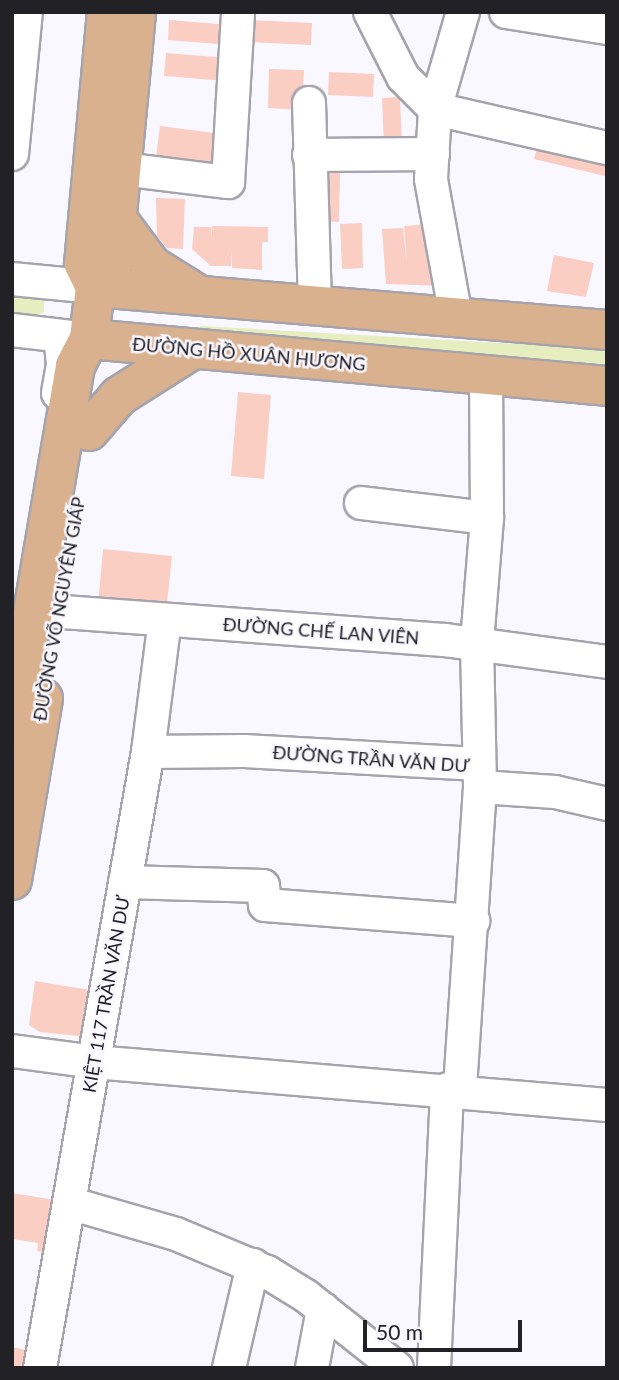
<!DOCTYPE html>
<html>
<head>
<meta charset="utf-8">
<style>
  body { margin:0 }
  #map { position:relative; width:619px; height:1380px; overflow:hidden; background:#f9f7ff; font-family:Lato,sans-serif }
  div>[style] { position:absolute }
  .green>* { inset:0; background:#e6eebf }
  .building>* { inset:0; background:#facec3 }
  .roads { filter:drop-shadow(2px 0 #a5a3ac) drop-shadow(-2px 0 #a5a3ac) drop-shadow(0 2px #a5a3ac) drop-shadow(0 -2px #a5a3ac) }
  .minor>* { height:32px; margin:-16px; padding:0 16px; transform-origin:16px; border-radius:16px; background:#fff }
  .major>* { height:38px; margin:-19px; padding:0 19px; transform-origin:19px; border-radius:19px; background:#d9b18e }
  span { translate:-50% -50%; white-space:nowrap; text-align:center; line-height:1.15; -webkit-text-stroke:5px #f9f7ff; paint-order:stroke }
  .street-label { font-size:18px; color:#222125 }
  .frame { position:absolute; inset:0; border:14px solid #222125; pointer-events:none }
  .scale { position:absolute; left:363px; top:1320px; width:159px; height:32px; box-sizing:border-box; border:4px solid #222125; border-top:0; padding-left:9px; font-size:21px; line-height:24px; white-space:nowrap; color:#222125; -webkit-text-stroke:5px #f9f7ff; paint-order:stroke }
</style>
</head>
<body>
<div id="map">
  <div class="green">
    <i style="clip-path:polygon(12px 286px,44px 293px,44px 312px,36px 316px,12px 314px)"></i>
    <i style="clip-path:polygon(201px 326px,607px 349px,607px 376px,197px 331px)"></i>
  </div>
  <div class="building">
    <i style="clip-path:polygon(169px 20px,231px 25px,230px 45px,168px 40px)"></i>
    <i style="clip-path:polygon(248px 20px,312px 23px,311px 45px,247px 42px)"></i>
    <i style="clip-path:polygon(166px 53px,228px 58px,226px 81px,164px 76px)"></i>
    <i style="clip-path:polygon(269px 69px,304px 70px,302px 110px,268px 108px)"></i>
    <i style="clip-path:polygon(329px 72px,374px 74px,373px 97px,328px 95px)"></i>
    <i style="clip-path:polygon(400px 97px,402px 145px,384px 146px,382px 98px)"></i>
    <i style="clip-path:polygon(160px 126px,222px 134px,212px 171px,155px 165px)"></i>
    <i style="clip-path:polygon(539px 142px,607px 154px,605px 176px,534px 159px)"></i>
    <i style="clip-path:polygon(324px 172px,340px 172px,339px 222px,323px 221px)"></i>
    <i style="clip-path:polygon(156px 198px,185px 199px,183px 249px,167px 248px,157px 236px)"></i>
    <i style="clip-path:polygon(362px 223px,363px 268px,342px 269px,340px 224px)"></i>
    <i style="clip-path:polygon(430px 224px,446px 286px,386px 284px,382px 229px,403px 228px,407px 266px,404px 226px)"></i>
    <i style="clip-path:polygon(212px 226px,268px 227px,268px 242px,262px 242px,262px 270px,232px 268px,232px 250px,231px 266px,211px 266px,192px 249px,194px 227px,211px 227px,212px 238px)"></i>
    <i style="clip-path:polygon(554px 255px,594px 263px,586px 297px,547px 291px)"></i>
    <i style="clip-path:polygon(238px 392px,271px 395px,264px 479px,231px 476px)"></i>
    <i style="clip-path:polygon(103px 549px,172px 556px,167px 603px,151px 602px,151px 610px,98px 605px)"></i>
    <i style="clip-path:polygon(35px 981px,96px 991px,89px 1037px,40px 1032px,29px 1025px)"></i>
    <i style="clip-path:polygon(12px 1193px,61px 1201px,51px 1254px,37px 1251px,38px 1243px,12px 1239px)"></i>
    <i style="clip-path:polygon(12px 1347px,30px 1351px,26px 1368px,12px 1368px)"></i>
  </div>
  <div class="roads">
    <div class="minor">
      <i style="left:370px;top:12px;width:73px;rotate:63.1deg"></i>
      <i style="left:403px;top:77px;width:45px;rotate:45deg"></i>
      <i style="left:435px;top:109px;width:176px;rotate:12.8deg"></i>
      <i style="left:506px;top:12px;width:102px;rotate:9deg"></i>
      <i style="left:309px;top:103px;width:202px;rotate:88.3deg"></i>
      <i style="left:12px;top:154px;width:143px;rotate:-84.4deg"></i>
      <i style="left:309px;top:155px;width:124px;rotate:-0.5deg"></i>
      <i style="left:122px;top:169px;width:107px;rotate:7deg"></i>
      <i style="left:228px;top:182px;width:170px;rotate:-86.6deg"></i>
      <i style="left:12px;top:279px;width:83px;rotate:5.5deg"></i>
      <i style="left:456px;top:317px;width:140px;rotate:-100.3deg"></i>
      <i style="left:431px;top:179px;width:70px;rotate:-86.7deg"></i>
      <i style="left:435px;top:109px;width:101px;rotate:-73.9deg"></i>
      <i style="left:12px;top:330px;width:68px;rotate:6.7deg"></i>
      <i style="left:486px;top:375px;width:143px;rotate:89.6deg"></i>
      <i style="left:58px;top:393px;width:29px;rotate:-80deg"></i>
      <i style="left:63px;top:364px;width:27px;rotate:-96deg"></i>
      <i style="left:361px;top:503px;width:127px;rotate:6.8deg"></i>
      <i style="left:487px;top:518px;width:125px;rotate:94.6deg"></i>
      <i style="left:477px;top:643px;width:144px;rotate:88.8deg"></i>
      <i style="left:480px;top:787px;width:305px;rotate:93.8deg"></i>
      <i style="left:35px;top:610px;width:411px;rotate:4.2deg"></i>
      <i style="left:445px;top:640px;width:163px;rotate:7.7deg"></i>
      <i style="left:148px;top:752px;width:96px;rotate:-0.6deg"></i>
      <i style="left:244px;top:751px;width:234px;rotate:3.2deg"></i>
      <i style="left:480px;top:787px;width:75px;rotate:3.8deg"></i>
      <i style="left:555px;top:792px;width:53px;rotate:13deg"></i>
      <i style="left:125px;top:882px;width:138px;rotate:1.7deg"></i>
      <i style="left:263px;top:886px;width:19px;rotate:84deg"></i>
      <i style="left:265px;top:905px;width:209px;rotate:4.4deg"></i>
      <i style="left:12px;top:1051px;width:83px;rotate:7.6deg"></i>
      <i style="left:94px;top:1062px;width:515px;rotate:4.79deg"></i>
      <i style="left:69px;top:1203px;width:111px;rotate:16.2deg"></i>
      <i style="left:176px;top:1234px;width:99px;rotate:22.7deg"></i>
      <i style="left:267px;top:1272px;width:46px;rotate:31.6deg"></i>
      <i style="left:306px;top:1296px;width:116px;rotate:38.4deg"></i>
      <i style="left:40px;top:1368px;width:625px;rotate:-80.06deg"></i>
      <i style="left:148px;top:752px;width:133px;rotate:-82.7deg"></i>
      <i style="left:229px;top:1368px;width:106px;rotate:-76.9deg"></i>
      <i style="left:312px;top:1368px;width:60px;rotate:-79.4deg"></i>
      <i style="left:434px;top:1368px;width:279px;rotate:-87.3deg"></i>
    </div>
    <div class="major">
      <i style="left:117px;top:219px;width:59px;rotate:53.3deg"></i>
      <i style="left:152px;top:266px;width:49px;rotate:31.8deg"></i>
      <i style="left:95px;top:287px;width:514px;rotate:4.8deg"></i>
      <i style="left:95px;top:287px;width:26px;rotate:-50deg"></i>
      <i style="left:112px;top:267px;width:256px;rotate:-84.6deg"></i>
      <i style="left:89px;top:339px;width:520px;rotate:5.18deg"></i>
      <i style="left:89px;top:431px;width:46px;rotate:-49.4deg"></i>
      <i style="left:119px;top:396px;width:88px;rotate:-32.4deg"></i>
      <i style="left:12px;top:735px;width:374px;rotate:-80.3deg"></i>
      <i style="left:75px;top:366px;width:30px;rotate:-63deg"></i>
      <i style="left:89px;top:339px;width:52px;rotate:-83.4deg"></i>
      <i style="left:95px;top:287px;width:25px;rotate:-116deg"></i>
      <i style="left:84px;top:264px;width:253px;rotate:-84.8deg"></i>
      <i style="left:12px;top:880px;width:184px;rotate:-80.3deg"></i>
    </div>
  </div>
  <div class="street-label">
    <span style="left:249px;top:354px;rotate:5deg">ĐƯỜNG HỒ XUÂN HƯƠNG</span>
    <span style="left:59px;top:609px;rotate:-80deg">ĐƯỜNG VÕ NGUYÊN GIÁP</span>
    <span style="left:321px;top:631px;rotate:4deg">ĐƯỜNG CHẾ LAN VIÊN</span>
    <span style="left:371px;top:759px;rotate:4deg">ĐƯỜNG TRẦN VĂN DƯ</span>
    <span style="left:106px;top:994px;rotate:-80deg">KIỆT 117 TRẦN VĂN DƯ</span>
  </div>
  <div class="frame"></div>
  <div class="scale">50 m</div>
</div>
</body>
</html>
